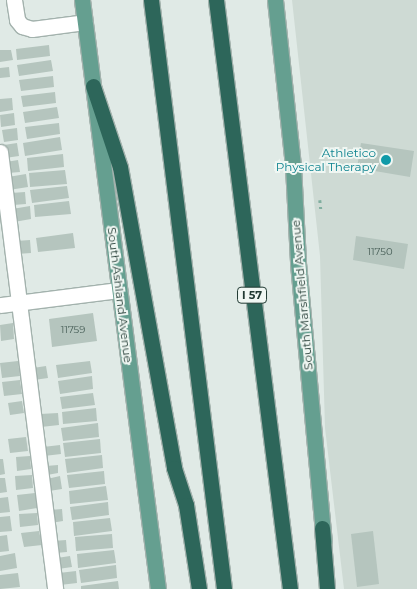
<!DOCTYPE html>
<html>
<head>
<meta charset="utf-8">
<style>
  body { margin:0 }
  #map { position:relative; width:417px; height:589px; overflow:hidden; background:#e0eae6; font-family:Montserrat,sans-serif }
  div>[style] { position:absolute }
  .built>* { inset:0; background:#cedad4 }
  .building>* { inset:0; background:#b5c5be }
  .path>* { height:2.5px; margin-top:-1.25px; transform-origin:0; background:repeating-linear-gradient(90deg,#80ae9f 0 2.5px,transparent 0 6.5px) }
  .roads { filter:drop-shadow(1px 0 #a3b2ad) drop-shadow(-1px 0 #a3b2ad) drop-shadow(0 1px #a3b2ad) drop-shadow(0 -1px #a3b2ad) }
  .minor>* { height:15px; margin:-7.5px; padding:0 7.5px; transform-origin:7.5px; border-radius:7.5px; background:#fff }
  .major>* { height:15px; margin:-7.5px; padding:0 7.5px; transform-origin:7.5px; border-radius:7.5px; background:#659f90 }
  .highway>* { height:15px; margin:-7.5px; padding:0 7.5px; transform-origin:7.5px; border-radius:7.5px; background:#2d665a }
  .dots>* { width:14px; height:14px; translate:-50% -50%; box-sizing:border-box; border:2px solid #f0f7f3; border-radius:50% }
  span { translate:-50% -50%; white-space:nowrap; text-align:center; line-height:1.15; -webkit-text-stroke:4px #f0f7f3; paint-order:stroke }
  .number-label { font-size:10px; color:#465d56 }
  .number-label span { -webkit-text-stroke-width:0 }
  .shield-label span { padding:1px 4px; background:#f0f7f3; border:1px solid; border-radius:4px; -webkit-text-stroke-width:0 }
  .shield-label { font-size:11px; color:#213a33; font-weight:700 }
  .culture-label { font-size:12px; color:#0d838f }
  .right { translate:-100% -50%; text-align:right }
  .street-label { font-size:12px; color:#213a33 }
</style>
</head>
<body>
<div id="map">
  <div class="built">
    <i style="clip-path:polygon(292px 0,417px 0,417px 589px,344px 589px,325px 428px,320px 256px)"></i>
  </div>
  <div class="building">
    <i style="clip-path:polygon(49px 45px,50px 56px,17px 60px,16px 49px)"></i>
    <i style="clip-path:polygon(0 50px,11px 50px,13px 60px,0 62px)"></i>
    <i style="clip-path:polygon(51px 60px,53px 71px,19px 76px,17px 65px)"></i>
    <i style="clip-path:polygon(9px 67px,10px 77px,0 78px,0 68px)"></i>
    <i style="clip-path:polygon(53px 76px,54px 87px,21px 91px,19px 80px)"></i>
    <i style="clip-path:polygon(55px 92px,56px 103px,23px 107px,21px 96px)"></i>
    <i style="clip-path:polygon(12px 98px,13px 110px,0 112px,0 99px)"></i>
    <i style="clip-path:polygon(57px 107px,59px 118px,25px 123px,23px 112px)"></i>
    <i style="clip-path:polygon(14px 113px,15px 125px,1px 127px,0 115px)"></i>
    <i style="clip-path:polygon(59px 123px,60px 134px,27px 139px,25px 127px)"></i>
    <i style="clip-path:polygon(17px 128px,18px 140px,4px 142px,2px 130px)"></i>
    <i style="clip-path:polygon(60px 137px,62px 150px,25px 156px,23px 143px)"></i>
    <i style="clip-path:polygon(17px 143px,19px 156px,5px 158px,4px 145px)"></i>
    <i style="clip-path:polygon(361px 143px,414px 151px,410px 177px,357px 168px)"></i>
    <i style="clip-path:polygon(63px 154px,64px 167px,28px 171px,27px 158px)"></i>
    <i style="clip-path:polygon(18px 160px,20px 172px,8px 173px,6px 162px)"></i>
    <i style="clip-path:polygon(65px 170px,67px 184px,30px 187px,29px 173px)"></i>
    <i style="clip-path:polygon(26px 174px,28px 187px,9px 190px,8px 177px)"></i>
    <i style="clip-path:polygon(67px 186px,69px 198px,32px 203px,30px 190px)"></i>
    <i style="clip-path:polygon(25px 192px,26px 204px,13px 205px,11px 193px)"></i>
    <i style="clip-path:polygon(69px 201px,71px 214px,35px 217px,34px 205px)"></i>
    <i style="clip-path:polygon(30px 206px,31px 219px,14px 222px,12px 209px)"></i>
    <i style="clip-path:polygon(73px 233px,75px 248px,38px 252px,36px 238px)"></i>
    <i style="clip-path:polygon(356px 236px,408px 244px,404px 269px,353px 260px)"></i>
    <i style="clip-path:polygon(30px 240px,31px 253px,17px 254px,16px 241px)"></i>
    <i style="clip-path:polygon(93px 313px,97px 341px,52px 347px,49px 319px)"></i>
    <i style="clip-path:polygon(13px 323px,14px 339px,1px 341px,0 325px)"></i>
    <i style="clip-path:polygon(18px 361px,20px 376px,2px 378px,0 363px)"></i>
    <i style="clip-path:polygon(90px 361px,92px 373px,58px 378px,56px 365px)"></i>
    <i style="clip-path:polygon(46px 366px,48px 378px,34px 380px,33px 368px)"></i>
    <i style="clip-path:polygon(92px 376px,93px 389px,60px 394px,58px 381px)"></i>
    <i style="clip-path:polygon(20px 380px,22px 394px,4px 396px,2px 382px)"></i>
    <i style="clip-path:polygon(93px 393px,95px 405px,62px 409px,60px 397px)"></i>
    <i style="clip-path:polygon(22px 401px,24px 413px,10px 415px,8px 403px)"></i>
    <i style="clip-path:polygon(96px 408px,97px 421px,63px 424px,62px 412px)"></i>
    <i style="clip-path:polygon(58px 413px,59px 425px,41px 427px,40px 414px)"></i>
    <i style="clip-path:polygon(98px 423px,99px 437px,63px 441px,61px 428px)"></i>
    <i style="clip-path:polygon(26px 437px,28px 451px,10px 453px,8px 439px)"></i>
    <i style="clip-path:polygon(100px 439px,101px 453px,65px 457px,63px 443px)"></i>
    <i style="clip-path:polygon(60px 445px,61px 454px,44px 456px,43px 447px)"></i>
    <i style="clip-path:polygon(102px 455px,103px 468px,67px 473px,65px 459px)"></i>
    <i style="clip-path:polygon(30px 456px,31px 469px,17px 471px,16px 457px)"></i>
    <i style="clip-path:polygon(0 459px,3px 459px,5px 474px,0 475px)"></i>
    <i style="clip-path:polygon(58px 465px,58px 473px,47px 475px,46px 466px)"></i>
    <i style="clip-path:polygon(104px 471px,105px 484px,69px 488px,67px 475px)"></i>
    <i style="clip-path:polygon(32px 475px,33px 488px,16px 490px,15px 476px)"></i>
    <i style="clip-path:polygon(60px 476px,62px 489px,49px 491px,47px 479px)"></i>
    <i style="clip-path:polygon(0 478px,5px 478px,7px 492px,0 493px)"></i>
    <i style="clip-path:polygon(106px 486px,108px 500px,70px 504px,69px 491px)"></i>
    <i style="clip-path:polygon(35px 493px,37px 508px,19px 511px,17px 495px)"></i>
    <i style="clip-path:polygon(8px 497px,10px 512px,0 513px,0 498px)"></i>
    <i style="clip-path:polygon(108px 502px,109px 515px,72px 520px,70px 507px)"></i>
    <i style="clip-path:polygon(62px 509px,63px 521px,51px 523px,50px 510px)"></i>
    <i style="clip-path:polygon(37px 513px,38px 525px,20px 527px,19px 514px)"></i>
    <i style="clip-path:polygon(10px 516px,12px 531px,0 532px,0 517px)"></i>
    <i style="clip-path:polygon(110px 518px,112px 531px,74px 536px,73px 522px)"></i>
    <i style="clip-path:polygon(39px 531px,42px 545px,24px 547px,21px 533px)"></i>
    <i style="clip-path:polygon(373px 531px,379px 584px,357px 587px,351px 534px)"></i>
    <i style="clip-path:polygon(112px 534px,113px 548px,76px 551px,75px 537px)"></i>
    <i style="clip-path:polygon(7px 535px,9px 551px,0 552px,0 536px)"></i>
    <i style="clip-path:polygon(66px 540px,67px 552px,55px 553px,53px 541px)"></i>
    <i style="clip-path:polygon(114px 550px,116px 563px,78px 568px,77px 554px)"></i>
    <i style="clip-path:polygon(15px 553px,17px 568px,0 571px,0 556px)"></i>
    <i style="clip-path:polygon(70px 556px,72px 567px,58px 569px,57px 558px)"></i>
    <i style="clip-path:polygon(116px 565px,117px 578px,81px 583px,79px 570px)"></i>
    <i style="clip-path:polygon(76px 571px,77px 583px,60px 585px,59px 573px)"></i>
    <i style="clip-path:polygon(18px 573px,20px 587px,0 589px,0 575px)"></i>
    <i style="clip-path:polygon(118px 581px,119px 589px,81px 589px,81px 586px)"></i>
  </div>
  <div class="path">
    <i style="left:320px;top:200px;width:9px;rotate:84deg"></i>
  </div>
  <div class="roads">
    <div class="minor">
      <i style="left:14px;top:0;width:20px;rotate:81deg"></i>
      <i style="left:17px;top:20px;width:8px;rotate:50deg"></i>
      <i style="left:22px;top:26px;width:10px;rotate:17deg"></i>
      <i style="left:32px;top:29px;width:53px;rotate:-7.5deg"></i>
      <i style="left:0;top:152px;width:440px;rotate:82.8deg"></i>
      <i style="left:0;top:305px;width:120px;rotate:-7.2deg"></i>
    </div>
    <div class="major">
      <i style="left:82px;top:0;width:594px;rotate:82.65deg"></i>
      <i style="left:275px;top:0;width:167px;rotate:83.8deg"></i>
      <i style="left:293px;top:166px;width:97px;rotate:87deg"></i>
      <i style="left:298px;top:263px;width:279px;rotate:84.7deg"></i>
    </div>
    <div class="highway">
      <i style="left:151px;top:0;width:594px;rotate:82.93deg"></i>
      <i style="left:216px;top:0;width:594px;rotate:82.84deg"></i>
      <i style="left:93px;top:86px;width:85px;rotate:71.6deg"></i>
      <i style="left:120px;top:167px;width:306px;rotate:79.8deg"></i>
      <i style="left:174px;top:468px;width:39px;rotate:72deg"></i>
      <i style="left:186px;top:505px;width:85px;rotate:81.2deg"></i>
      <i style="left:322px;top:528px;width:61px;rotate:85.3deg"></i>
    </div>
  </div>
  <div class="dots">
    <i style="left:386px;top:160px;background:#0f9aa8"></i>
  </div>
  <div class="number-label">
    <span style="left:380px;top:252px">11750</span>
    <span style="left:73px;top:330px">11759</span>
  </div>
  <div class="shield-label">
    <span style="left:252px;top:295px">I 57</span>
  </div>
  <div class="culture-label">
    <span class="right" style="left:376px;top:160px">Athletico<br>Physical Therapy</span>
  </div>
  <div class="street-label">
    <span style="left:120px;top:295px;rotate:83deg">South Ashland Avenue</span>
    <span style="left:302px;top:295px;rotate:-95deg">South Marshfield Avenue</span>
  </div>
</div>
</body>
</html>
